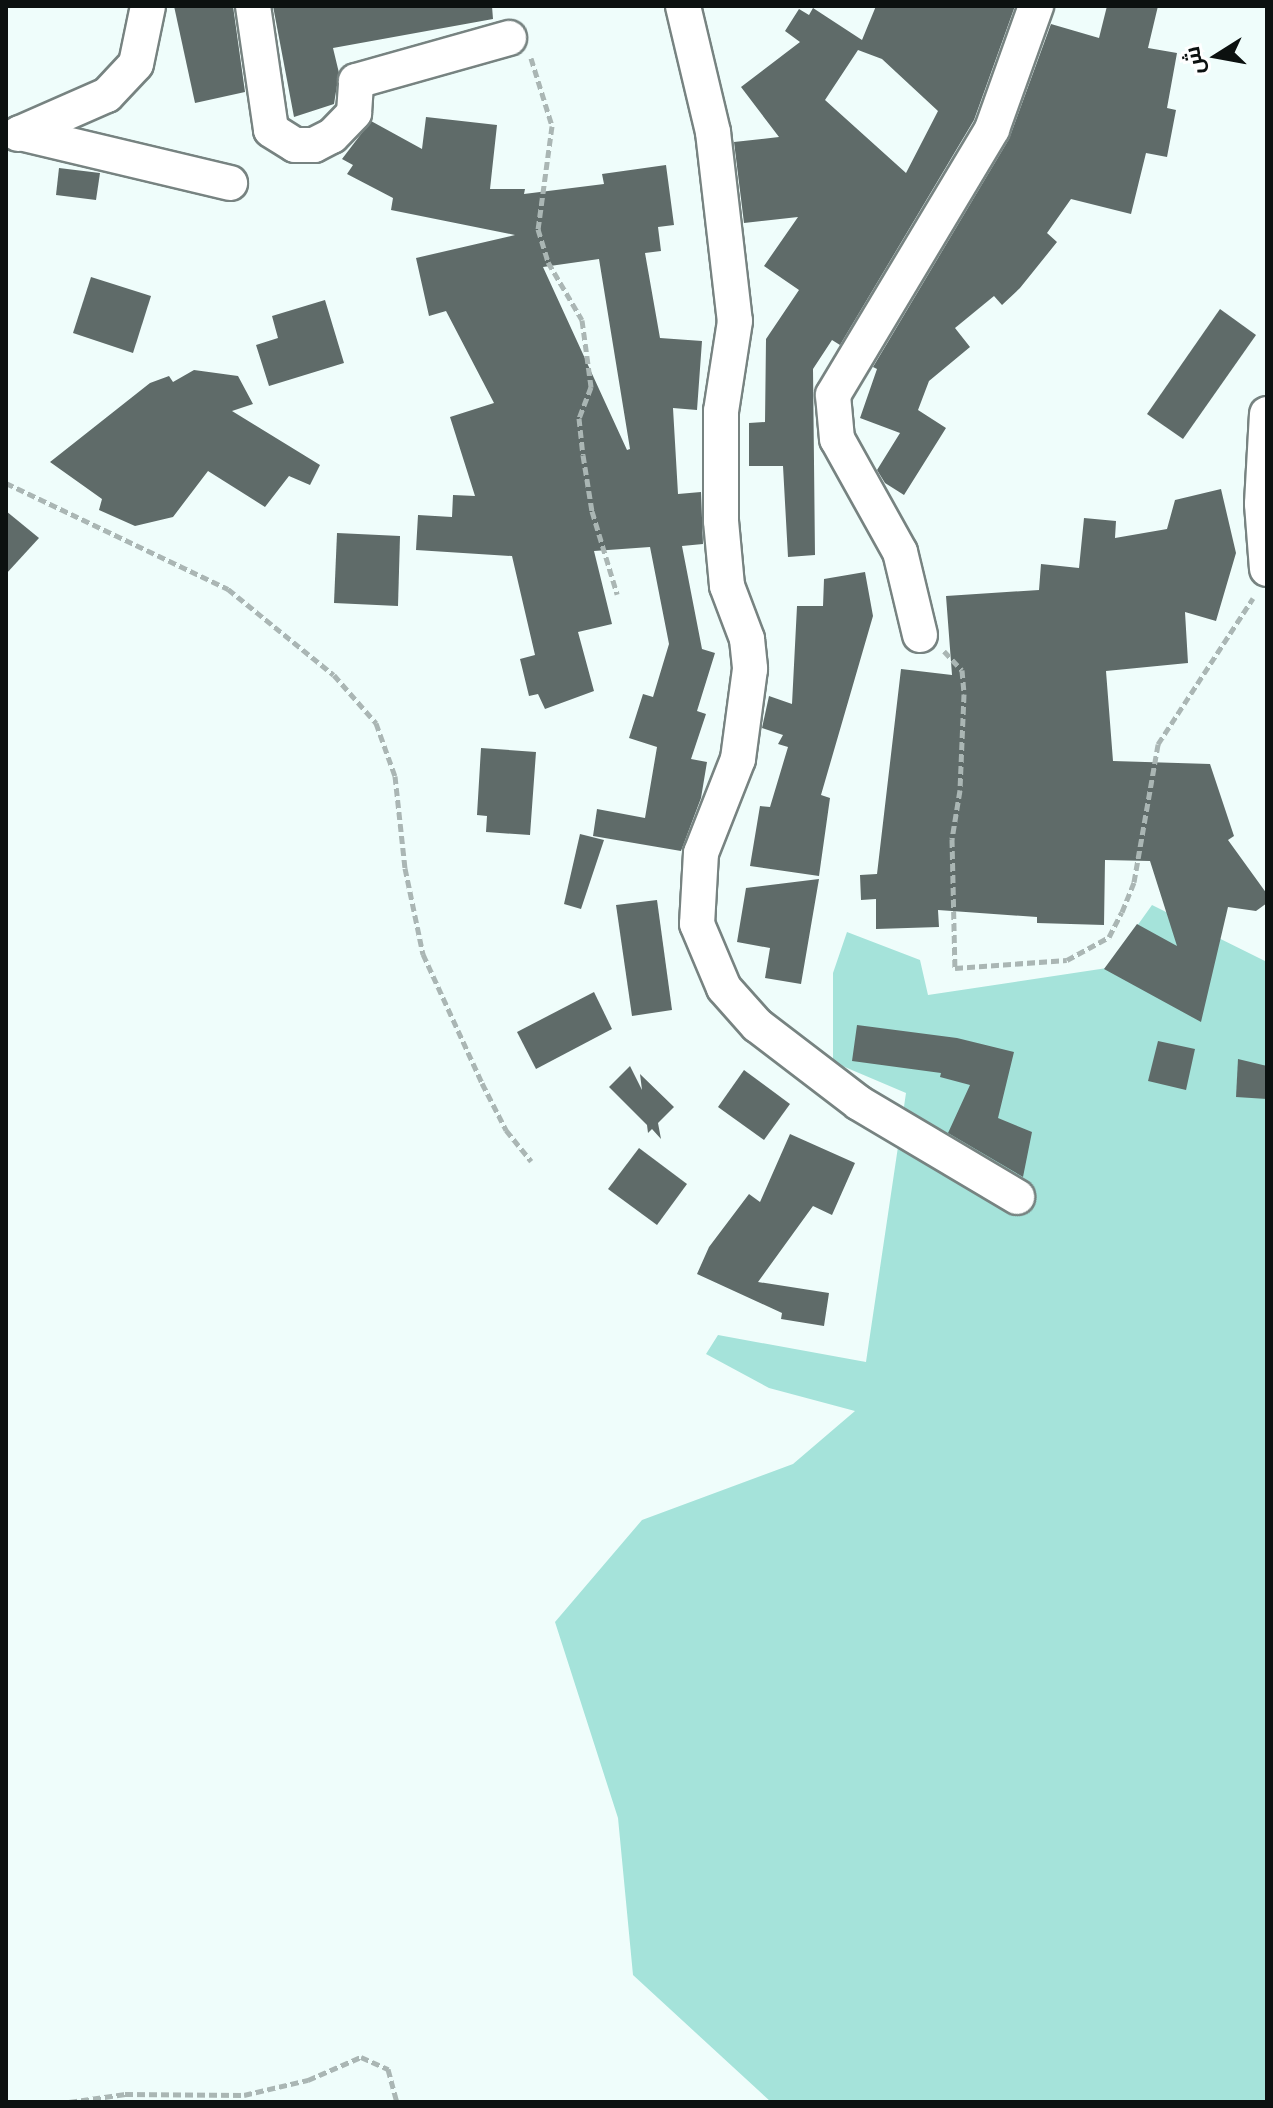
<!DOCTYPE html>
<html>
<head>
<meta charset="utf-8">
<style>
  body { margin:0 }
  #map { position:relative; width:1273px; height:2108px; overflow:hidden; background:#effdfb; font-family:Raleway,Cairo,sans-serif }
  div>[style] { position:absolute }
  .green>* { inset:0; background:#a5e3da }
  .building>* { inset:0; background:#5f6b69 }
  .path>* { height:5px; margin-top:-2.5px; transform-origin:0; background:repeating-linear-gradient(90deg,#aab6b4 0 8px,transparent 0 12px) }
  .roads { filter:drop-shadow(2px 0 #778381) drop-shadow(-2px 0 #778381) drop-shadow(0 2px #778381) drop-shadow(0 -2px #778381) }
  .street>* { height:34px; margin:-17px; padding:0 17px; transform-origin:17px; border-radius:17px; background:#fff }
  span { translate:-50% -50%; white-space:nowrap; text-align:center; line-height:1.15; -webkit-text-stroke:6px #fff; paint-order:stroke }
  .frame { position:absolute; inset:0; border:8px solid #0c1110; pointer-events:none }
  .north { position:absolute; left:1177px; top:16px; width:80px; height:80px; -webkit-text-stroke:6px #fff; paint-order:stroke; rotate:259deg; font-size:22px; font-weight:700; line-height:32px; text-align:center; color:#0c1110 }
  .north::after { content:''; display:block; margin:auto; width:28px; height:36px; background:#0c1110; clip-path:polygon(50% 0,100% 100%,50% 72%,0 100%) }
</style>
</head>
<body>
<div id="map">
  <div class="green">
    <i style="clip-path:polygon(1152px 905px,1267px 962px,1267px 2102px,771px 2102px,633px 1975px,618px 1818px,555px 1622px,642px 1520px,793px 1464px,855px 1411px,769px 1388px,706px 1354px,718px 1335px,866px 1362px,906px 1093px,833px 1062px,833px 973px,847px 932px,920px 960px,928px 995px,1107px 968px)"></i>
  </div>
  <div class="building">
    <i style="clip-path:polygon(174px 6px,233px 6px,245px 92px,195px 103px)"></i>
    <i style="clip-path:polygon(273px 6px,492px 6px,493px 19px,333px 48px,339px 73px,334px 104px,294px 117px)"></i>
    <i style="clip-path:polygon(evenodd,876px 6px,1015px 6px,974px 120px,840px 345px,832px 340px,813px 369px,815px 555px,788px 557px,783px 466px,749px 466px,749px 423px,765px 422px,766px 339px,799px 290px,764px 266px,798px 217px,744px 223px,734px 142px,779px 137px,741px 87px,800px 42px,785px 31px,799px 9px,809px 15px,813px 8px,862px 40px,876px 6px,858px 50px,882px 59px,938px 111px,906px 173px,825px 100px,858px 50px)"></i>
    <i style="clip-path:polygon(1107px 6px,1158px 6px,1148px 48px,1177px 53px,1167px 108px,1176px 110px,1167px 157px,1146px 153px,1131px 214px,1071px 199px,1047px 233px,1057px 242px,1020px 288px,1002px 305px,994px 296px,955px 328px,970px 347px,929px 381px,918px 410px,946px 428px,904px 495px,885px 483px,877px 470px,900px 433px,860px 418px,877px 369px,873px 367px,1009px 139px,1051px 24px,1099px 38px)"></i>
    <i style="clip-path:polygon(evenodd,426px 117px,497px 125px,490px 189px,525px 189px,524px 194px,604px 184px,602px 174px,666px 165px,674px 225px,658px 227px,661px 251px,645px 253px,660px 338px,702px 341px,697px 410px,673px 408px,678px 494px,701px 492px,703px 544px,682px 546px,702px 649px,715px 653px,697px 711px,706px 714px,691px 759px,707px 762px,701px 798px,681px 851px,593px 836px,597px 809px,645px 818px,657px 747px,629px 738px,643px 694px,653px 697px,669px 644px,650px 547px,594px 551px,612px 624px,578px 632px,594px 691px,545px 709px,538px 694px,529px 696px,520px 659px,535px 655px,512px 556px,416px 550px,418px 515px,452px 517px,453px 495px,475px 496px,450px 417px,494px 403px,446px 311px,429px 316px,416px 258px,515px 235px,391px 210px,393px 198px,347px 174px,353px 165px,342px 159px,371px 121px,422px 149px,426px 117px,599px 259px,630px 449px,627px 450px,543px 267px,599px 259px)"></i>
    <i style="clip-path:polygon(59px 168px,100px 173px,96px 200px,56px 195px)"></i>
    <i style="clip-path:polygon(91px 277px,151px 296px,133px 353px,73px 333px)"></i>
    <i style="clip-path:polygon(325px 300px,344px 363px,269px 386px,256px 345px,278px 338px,272px 316px)"></i>
    <i style="clip-path:polygon(1220px 309px,1256px 335px,1183px 439px,1147px 414px)"></i>
    <i style="clip-path:polygon(194px 370px,238px 376px,253px 404px,232px 411px,320px 465px,310px 485px,289px 476px,265px 507px,208px 471px,173px 517px,135px 526px,99px 510px,102px 499px,50px 462px,150px 383px,169px 376px,173px 382px)"></i>
    <i style="clip-path:polygon(1221px 489px,1236px 553px,1216px 621px,1185px 612px,1188px 663px,1106px 671px,1113px 761px,1210px 764px,1234px 836px,1228px 840px,1267px 894px,1267px 903px,1256px 911px,1228px 907px,1201px 1022px,1104px 969px,1137px 924px,1177px 946px,1150px 861px,1105px 860px,1104px 925px,1037px 923px,1037px 917px,938px 910px,939px 927px,876px 929px,876px 899px,861px 900px,860px 875px,877px 874px,901px 669px,952px 675px,946px 596px,1039px 590px,1041px 564px,1079px 568px,1084px 518px,1116px 521px,1115px 538px,1167px 529px,1175px 500px)"></i>
    <i style="clip-path:polygon(6px 511px,39px 538px,6px 574px)"></i>
    <i style="clip-path:polygon(337px 533px,400px 536px,398px 606px,334px 603px)"></i>
    <i style="clip-path:polygon(865px 572px,873px 616px,821px 795px,830px 798px,819px 876px,750px 866px,760px 806px,770px 807px,788px 747px,778px 744px,783px 735px,762px 728px,769px 696px,792px 704px,797px 606px,823px 606px,824px 579px)"></i>
    <i style="clip-path:polygon(481px 748px,536px 752px,530px 835px,486px 832px,487px 816px,477px 815px)"></i>
    <i style="clip-path:polygon(580px 834px,604px 840px,581px 909px,564px 904px)"></i>
    <i style="clip-path:polygon(819px 879px,801px 984px,765px 978px,770px 948px,737px 942px,746px 888px)"></i>
    <i style="clip-path:polygon(657px 900px,672px 1010px,632px 1016px,616px 905px)"></i>
    <i style="clip-path:polygon(594px 992px,612px 1029px,536px 1069px,517px 1032px)"></i>
    <i style="clip-path:polygon(857px 1025px,957px 1038px,1014px 1052px,998px 1118px,1032px 1132px,1023px 1177px,948px 1133px,970px 1085px,940px 1077px,941px 1073px,852px 1061px)"></i>
    <i style="clip-path:polygon(1158px 1041px,1195px 1049px,1186px 1090px,1148px 1081px)"></i>
    <i style="clip-path:polygon(1238px 1059px,1267px 1066px,1267px 1099px,1236px 1097px)"></i>
    <i style="clip-path:polygon(630px 1066px,642px 1090px,640px 1074px,674px 1107px,658px 1123px,661px 1139px,652px 1129px,648px 1133px,647px 1125px,609px 1087px)"></i>
    <i style="clip-path:polygon(744px 1070px,790px 1104px,764px 1140px,718px 1107px)"></i>
    <i style="clip-path:polygon(790px 1134px,855px 1163px,832px 1215px,813px 1206px,758px 1282px,829px 1293px,824px 1326px,781px 1319px,782px 1313px,697px 1274px,709px 1247px,749px 1194px,760px 1202px)"></i>
    <i style="clip-path:polygon(639px 1148px,687px 1184px,657px 1225px,608px 1189px)"></i>
  </div>
  <div class="path">
    <i style="left:531px;top:58px;width:71px;rotate:72.8deg"></i>
    <i style="left:552px;top:126px;width:104px;rotate:97.7deg"></i>
    <i style="left:538px;top:229px;width:34px;rotate:73deg"></i>
    <i style="left:548px;top:262px;width:67px;rotate:59.6deg"></i>
    <i style="left:582px;top:320px;width:68px;rotate:82.3deg"></i>
    <i style="left:591px;top:387px;width:33px;rotate:111deg"></i>
    <i style="left:579px;top:418px;width:37px;rotate:84deg"></i>
    <i style="left:583px;top:455px;width:57px;rotate:80.9deg"></i>
    <i style="left:592px;top:511px;width:87px;rotate:73.2deg"></i>
    <i style="left:6px;top:483px;width:246px;rotate:25.5deg"></i>
    <i style="left:228px;top:589px;width:136px;rotate:39.1deg"></i>
    <i style="left:334px;top:675px;width:64px;rotate:48.8deg"></i>
    <i style="left:376px;top:723px;width:56px;rotate:70.3deg"></i>
    <i style="left:395px;top:776px;width:93px;rotate:83.8deg"></i>
    <i style="left:405px;top:868px;width:88px;rotate:78.2deg"></i>
    <i style="left:423px;top:954px;width:142px;rotate:65.4deg"></i>
    <i style="left:482px;top:1083px;width:53px;rotate:62.9deg"></i>
    <i style="left:506px;top:1130px;width:40px;rotate:51deg"></i>
    <i style="left:944px;top:651px;width:26px;rotate:47deg"></i>
    <i style="left:962px;top:670px;width:24px;rotate:85deg"></i>
    <i style="left:964px;top:694px;width:96px;rotate:92.4deg"></i>
    <i style="left:960px;top:790px;width:50px;rotate:99.3deg"></i>
    <i style="left:952px;top:839px;width:129px;rotate:88.7deg"></i>
    <i style="left:955px;top:968px;width:112px;rotate:-4.1deg"></i>
    <i style="left:1067px;top:960px;width:48px;rotate:-28.7deg"></i>
    <i style="left:1109px;top:937px;width:28px;rotate:-63deg"></i>
    <i style="left:1122px;top:912px;width:32px;rotate:-68deg"></i>
    <i style="left:1134px;top:882px;width:140px;rotate:-80.1deg"></i>
    <i style="left:1158px;top:744px;width:174px;rotate:-56.9deg"></i>
    <i style="left:69px;top:2102px;width:57px;rotate:-8.1deg"></i>
    <i style="left:125px;top:2094px;width:119px;rotate:0.5deg"></i>
    <i style="left:244px;top:2095px;width:66px;rotate:-13.2deg"></i>
    <i style="left:308px;top:2080px;width:58px;rotate:-23.5deg"></i>
    <i style="left:361px;top:2057px;width:30px;rotate:24deg"></i>
    <i style="left:388px;top:2069px;width:34px;rotate:75deg"></i>
  </div>
  <div class="roads">
    <div class="street">
      <i style="left:253px;top:6px;width:125px;rotate:81.7deg"></i>
      <i style="left:271px;top:130px;width:28px;rotate:32deg"></i>
      <i style="left:295px;top:145px;width:19px"></i>
      <i style="left:314px;top:145px;width:20px;rotate:-27deg"></i>
      <i style="left:332px;top:136px;width:32px;rotate:-46deg"></i>
      <i style="left:354px;top:113px;width:32px;rotate:-86deg"></i>
      <i style="left:356px;top:81px;width:159px;rotate:-15.7deg"></i>
      <i style="left:683px;top:6px;width:130px;rotate:76.6deg"></i>
      <i style="left:713px;top:132px;width:190px;rotate:83.4deg"></i>
      <i style="left:735px;top:321px;width:91px;rotate:98.8deg"></i>
      <i style="left:721px;top:411px;width:110px;rotate:90deg"></i>
      <i style="left:721px;top:521px;width:65px;rotate:84.7deg"></i>
      <i style="left:727px;top:586px;width:57px;rotate:69.3deg"></i>
      <i style="left:747px;top:639px;width:30px;rotate:84deg"></i>
      <i style="left:750px;top:669px;width:91px;rotate:97.6deg"></i>
      <i style="left:738px;top:759px;width:101px;rotate:111.5deg"></i>
      <i style="left:701px;top:853px;width:71px;rotate:93.2deg"></i>
      <i style="left:697px;top:924px;width:69px;rotate:67.1deg"></i>
      <i style="left:724px;top:988px;width:50px;rotate:48.3deg"></i>
      <i style="left:757px;top:1025px;width:128px;rotate:37.4deg"></i>
      <i style="left:859px;top:1103px;width:184px;rotate:30.7deg"></i>
      <i style="left:20px;top:133px;width:216px;rotate:13.4deg"></i>
      <i style="left:18px;top:134px;width:97px;rotate:-23.7deg"></i>
      <i style="left:107px;top:95px;width:42px;rotate:-46.9deg"></i>
      <i style="left:136px;top:64px;width:59px;rotate:-78.3deg"></i>
      <i style="left:1267px;top:414px;width:90px;rotate:93.2deg"></i>
      <i style="left:1262px;top:504px;width:65px;rotate:85.6deg"></i>
      <i style="left:920px;top:635px;width:85px;rotate:-103.5deg"></i>
      <i style="left:900px;top:552px;width:129px;rotate:-119.1deg"></i>
      <i style="left:837px;top:439px;width:44px;rotate:-95.2deg"></i>
      <i style="left:833px;top:395px;width:310px;rotate:-59.1deg"></i>
      <i style="left:992px;top:129px;width:131px;rotate:-70.3deg"></i>
    </div>
  </div>
  <div class="frame"></div>
  <div class="north">ش</div>
</div>
</body>
</html>
